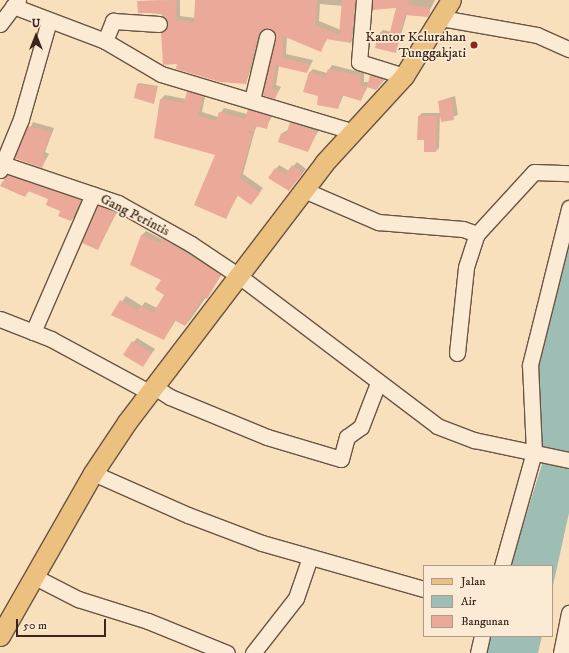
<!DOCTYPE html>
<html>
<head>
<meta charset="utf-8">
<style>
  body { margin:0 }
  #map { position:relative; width:569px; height:653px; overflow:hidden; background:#f9e0bd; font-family:"IM FELL DW Pica",serif }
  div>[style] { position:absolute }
  .water>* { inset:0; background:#9ebdb4 }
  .shadow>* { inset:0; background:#0003 }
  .building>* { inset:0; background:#ebaa99 }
  .roads { filter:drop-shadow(1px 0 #695443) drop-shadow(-1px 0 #695443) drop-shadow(0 1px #695443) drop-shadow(0 -1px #695443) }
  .minor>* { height:15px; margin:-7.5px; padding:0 7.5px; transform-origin:7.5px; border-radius:7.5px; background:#fbebd4 }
  .major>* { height:19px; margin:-9.5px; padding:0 9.5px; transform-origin:9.5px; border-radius:9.5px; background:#ecc07e }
  .dots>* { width:11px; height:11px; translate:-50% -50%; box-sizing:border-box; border:2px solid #fbebd4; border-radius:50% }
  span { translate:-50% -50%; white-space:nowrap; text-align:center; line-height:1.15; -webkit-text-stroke:3.5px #fbebd4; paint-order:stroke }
  .poi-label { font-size:14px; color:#39251a }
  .right { translate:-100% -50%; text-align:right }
  .street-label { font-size:14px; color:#39251a }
  .legend { position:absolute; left:423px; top:565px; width:130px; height:72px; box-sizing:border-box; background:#fbebd4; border:1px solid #ad9c8a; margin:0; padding:5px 7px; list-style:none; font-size:12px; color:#39251a }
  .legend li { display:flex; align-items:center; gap:8px; height:20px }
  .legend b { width:20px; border:1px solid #ad9c8a }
  .north { position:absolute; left:16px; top:16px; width:40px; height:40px; -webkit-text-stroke:3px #fbebd4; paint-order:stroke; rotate:0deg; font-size:11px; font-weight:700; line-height:16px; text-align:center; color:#39251a }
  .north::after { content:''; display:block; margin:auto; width:14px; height:18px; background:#39251a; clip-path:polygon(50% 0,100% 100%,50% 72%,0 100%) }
  .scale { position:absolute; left:16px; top:619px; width:90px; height:18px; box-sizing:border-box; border:2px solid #39251a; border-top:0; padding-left:5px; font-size:12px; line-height:14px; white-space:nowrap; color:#39251a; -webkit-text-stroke:3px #fbebd4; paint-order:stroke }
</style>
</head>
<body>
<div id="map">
  <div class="water">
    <i style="clip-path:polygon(569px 234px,569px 513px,552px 590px,552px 566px,510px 566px,545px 455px,540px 433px,537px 360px)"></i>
    <i style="clip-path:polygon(491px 636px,542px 636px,538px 653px,486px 653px)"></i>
  </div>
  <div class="shadow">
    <i style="clip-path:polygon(evenodd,180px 0,180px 16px,195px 18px,196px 0,358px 0,355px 38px,351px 42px,328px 38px,320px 51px,287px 37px,286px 54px,313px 60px,307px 72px,279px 66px,276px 85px,281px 87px,275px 98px,264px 94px,277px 39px,274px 29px,265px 27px,246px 83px,178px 63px,162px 33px,169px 24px,161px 14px,139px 12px,138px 1px,180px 0,320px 4px,343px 6px,341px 30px,319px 21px,320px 4px)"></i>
    <i style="clip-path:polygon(373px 0,435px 0,427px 16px,407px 14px,396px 52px,379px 34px,383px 30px,391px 32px,397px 7px,373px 9px)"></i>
    <i style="clip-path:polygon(332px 65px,364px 73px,364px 82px,369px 82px,374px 71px,388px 75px,380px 85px,368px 86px,361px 100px,344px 94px,338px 108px,320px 95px,309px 73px,313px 69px,327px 73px)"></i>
    <i style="clip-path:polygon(139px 83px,158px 86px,154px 103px,138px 84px)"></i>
    <i style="clip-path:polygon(192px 87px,206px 92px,202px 112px,218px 117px,224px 108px,247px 114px,253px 106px,274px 112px,266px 128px,257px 126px,255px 130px,243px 174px,263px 188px,251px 204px,238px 195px,226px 218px,216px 154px,155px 137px,161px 99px,165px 95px,186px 99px)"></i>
    <i style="clip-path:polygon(455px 96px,458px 115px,442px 121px,440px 114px,439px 148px,436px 151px,425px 139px,419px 116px,422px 113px,441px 113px,439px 101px)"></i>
    <i style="clip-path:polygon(295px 119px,320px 128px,307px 151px,282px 133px,288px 130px)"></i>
    <i style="clip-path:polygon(33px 122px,54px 128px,45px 152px,49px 154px,42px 167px,16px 158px)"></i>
    <i style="clip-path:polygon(297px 162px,306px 169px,293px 185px,276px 169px,279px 165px,289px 171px)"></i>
    <i style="clip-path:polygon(12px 172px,84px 196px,75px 217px,71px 220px,49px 199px,30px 190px,25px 196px,1px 185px)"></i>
    <i style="clip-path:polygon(103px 202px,119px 208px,98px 249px,99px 206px)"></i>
    <i style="clip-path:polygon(146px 231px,225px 270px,190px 320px,185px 325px,176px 320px,164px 339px,112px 315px,126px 296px,142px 306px,145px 302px,157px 308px,165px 294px,163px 279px,141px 236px)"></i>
    <i style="clip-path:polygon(137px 338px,155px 349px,142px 366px,124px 354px)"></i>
  </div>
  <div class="building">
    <i style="clip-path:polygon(176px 0,176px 20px,194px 22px,195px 0,317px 0,315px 25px,339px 35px,342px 0,355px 0,351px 43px,326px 39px,321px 52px,283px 36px,283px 58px,309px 64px,307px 73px,276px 66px,272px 89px,278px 91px,275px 99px,262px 95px,276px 39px,269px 28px,258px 35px,246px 84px,220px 82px,176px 69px,177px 64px,163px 65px,161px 32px,167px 29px,167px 20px,161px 13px,138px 13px,137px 1px)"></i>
    <i style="clip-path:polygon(373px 0,408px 0,409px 5px,430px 7px,430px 13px,428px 17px,405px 15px,396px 53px,375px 48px,378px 34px,389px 36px,396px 8px,372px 10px)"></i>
    <i style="clip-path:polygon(328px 69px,361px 76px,361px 86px,366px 86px,361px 101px,341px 95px,338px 109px,317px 105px,318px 96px,303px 92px,309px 72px,325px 77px)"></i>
    <i style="clip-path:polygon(370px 75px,385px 79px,376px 90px,367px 87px)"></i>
    <i style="clip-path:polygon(137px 84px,157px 87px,154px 104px,134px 98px)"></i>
    <i style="clip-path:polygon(187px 91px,203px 96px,198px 116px,216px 121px,219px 112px,245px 119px,248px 109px,270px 116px,267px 129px,255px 126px,253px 132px,246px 130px,252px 135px,240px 178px,260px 193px,251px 205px,237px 195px,226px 219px,194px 205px,215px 155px,154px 138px,160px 99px,184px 103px)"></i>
    <i style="clip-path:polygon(452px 99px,454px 120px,441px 122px,438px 101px)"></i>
    <i style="clip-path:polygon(418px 116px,437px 116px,436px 152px,424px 152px,424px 140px,417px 140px)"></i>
    <i style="clip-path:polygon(290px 122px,317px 132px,308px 152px,278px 142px,281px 133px,286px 135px)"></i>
    <i style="clip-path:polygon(28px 126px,51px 132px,42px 156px,46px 158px,42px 168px,14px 158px)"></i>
    <i style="clip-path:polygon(292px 165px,303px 173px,289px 191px,268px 178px,275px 168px,285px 175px)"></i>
    <i style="clip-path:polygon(7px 175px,81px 200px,71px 221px,58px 216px,60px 211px,46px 205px,48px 199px,28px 191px,25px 197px,0 186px)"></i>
    <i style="clip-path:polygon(98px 206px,116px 212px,98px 250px,82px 243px)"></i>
    <i style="clip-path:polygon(141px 235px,161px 243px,163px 239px,221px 275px,207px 299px,203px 296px,185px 326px,174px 320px,164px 340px,111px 315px,120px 300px,138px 311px,140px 306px,153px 313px,164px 295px,155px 289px,161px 280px,130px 265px)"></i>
    <i style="clip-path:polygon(132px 341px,152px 353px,143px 367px,123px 355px)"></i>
  </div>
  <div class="roads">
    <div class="minor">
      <i style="left:364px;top:0;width:62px;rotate:94.6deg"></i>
      <i style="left:359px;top:62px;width:47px;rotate:17.3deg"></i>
      <i style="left:13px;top:6px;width:98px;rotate:20.8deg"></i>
      <i style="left:105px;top:41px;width:65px;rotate:30.5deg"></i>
      <i style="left:161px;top:74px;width:198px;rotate:16.7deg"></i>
      <i style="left:441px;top:18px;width:97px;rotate:10deg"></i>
      <i style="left:537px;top:35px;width:35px;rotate:24deg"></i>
      <i style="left:0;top:24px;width:30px;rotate:-53deg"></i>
      <i style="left:105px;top:41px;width:22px;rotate:-68deg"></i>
      <i style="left:113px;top:21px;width:46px;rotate:3.7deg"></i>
      <i style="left:252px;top:100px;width:65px;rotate:-76.6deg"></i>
      <i style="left:0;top:163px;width:125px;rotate:18.7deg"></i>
      <i style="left:118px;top:203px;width:84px;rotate:29.3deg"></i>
      <i style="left:191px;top:244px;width:58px;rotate:33.7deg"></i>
      <i style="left:239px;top:276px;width:248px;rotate:37.1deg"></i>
      <i style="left:437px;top:426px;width:40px;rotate:21deg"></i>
      <i style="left:474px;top:440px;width:97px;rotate:11.9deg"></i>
      <i style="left:0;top:170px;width:55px;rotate:-67.6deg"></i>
      <i style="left:21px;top:119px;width:102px;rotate:-74.1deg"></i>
      <i style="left:304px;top:190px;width:81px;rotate:23.4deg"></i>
      <i style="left:378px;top:222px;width:85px;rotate:4.7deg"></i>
      <i style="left:463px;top:229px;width:15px;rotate:20deg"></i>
      <i style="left:0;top:319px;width:55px;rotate:21.4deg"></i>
      <i style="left:51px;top:339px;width:111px;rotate:28.4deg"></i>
      <i style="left:33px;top:332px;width:150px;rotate:-66.5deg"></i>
      <i style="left:457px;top:353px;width:86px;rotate:-84deg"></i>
      <i style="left:466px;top:267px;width:35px;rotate:-72deg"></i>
      <i style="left:477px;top:234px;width:84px;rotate:-47.4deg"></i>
      <i style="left:534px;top:172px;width:35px;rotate:2deg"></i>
      <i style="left:153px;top:386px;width:20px;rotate:33deg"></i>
      <i style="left:170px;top:397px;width:105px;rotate:22.4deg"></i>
      <i style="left:267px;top:437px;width:77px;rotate:16.6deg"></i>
      <i style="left:341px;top:459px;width:23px;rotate:-75deg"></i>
      <i style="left:347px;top:437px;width:17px;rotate:-36deg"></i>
      <i style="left:361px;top:427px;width:47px;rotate:-68.9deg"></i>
      <i style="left:93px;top:473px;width:104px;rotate:23.9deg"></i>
      <i style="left:188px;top:515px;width:79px;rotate:20.7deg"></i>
      <i style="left:262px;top:543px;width:168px;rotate:15.9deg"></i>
      <i style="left:502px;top:566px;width:118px;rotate:-74.3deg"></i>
      <i style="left:534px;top:452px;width:87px;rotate:-92.6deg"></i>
      <i style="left:530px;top:365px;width:162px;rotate:-76deg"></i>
      <i style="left:33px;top:576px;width:51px;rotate:27.1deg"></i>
      <i style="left:78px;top:599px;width:73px;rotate:17.4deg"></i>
      <i style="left:148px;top:621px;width:85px;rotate:22.1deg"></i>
      <i style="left:253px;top:653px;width:70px;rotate:-52deg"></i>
      <i style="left:296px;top:598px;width:43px;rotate:-71.1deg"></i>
      <i style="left:478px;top:653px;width:17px;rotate:-77deg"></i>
      <i style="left:561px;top:653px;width:41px;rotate:-78.7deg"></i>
    </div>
    <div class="major">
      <i style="left:0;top:636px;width:188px;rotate:-60.3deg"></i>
      <i style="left:93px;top:473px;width:61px;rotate:-56.3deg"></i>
      <i style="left:127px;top:422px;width:325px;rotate:-52.7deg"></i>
      <i style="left:324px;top:163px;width:118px;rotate:-47.4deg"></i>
      <i style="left:404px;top:76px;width:89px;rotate:-58.3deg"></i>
    </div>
  </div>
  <div class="dots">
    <i style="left:474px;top:45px;background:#8f2418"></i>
  </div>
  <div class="poi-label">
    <span class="right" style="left:466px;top:45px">Kantor Kelurahan<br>Tunggakjati</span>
  </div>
  <div class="street-label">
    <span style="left:135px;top:215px;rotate:27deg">Gang Perintis</span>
  </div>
  <ul class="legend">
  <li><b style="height:5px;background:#ecc07e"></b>Jalan</li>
  <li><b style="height:11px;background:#9ebdb4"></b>Air</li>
  <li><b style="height:11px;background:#ebaa99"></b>Bangunan</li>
  </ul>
  <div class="north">U</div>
  <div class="scale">50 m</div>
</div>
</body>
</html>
